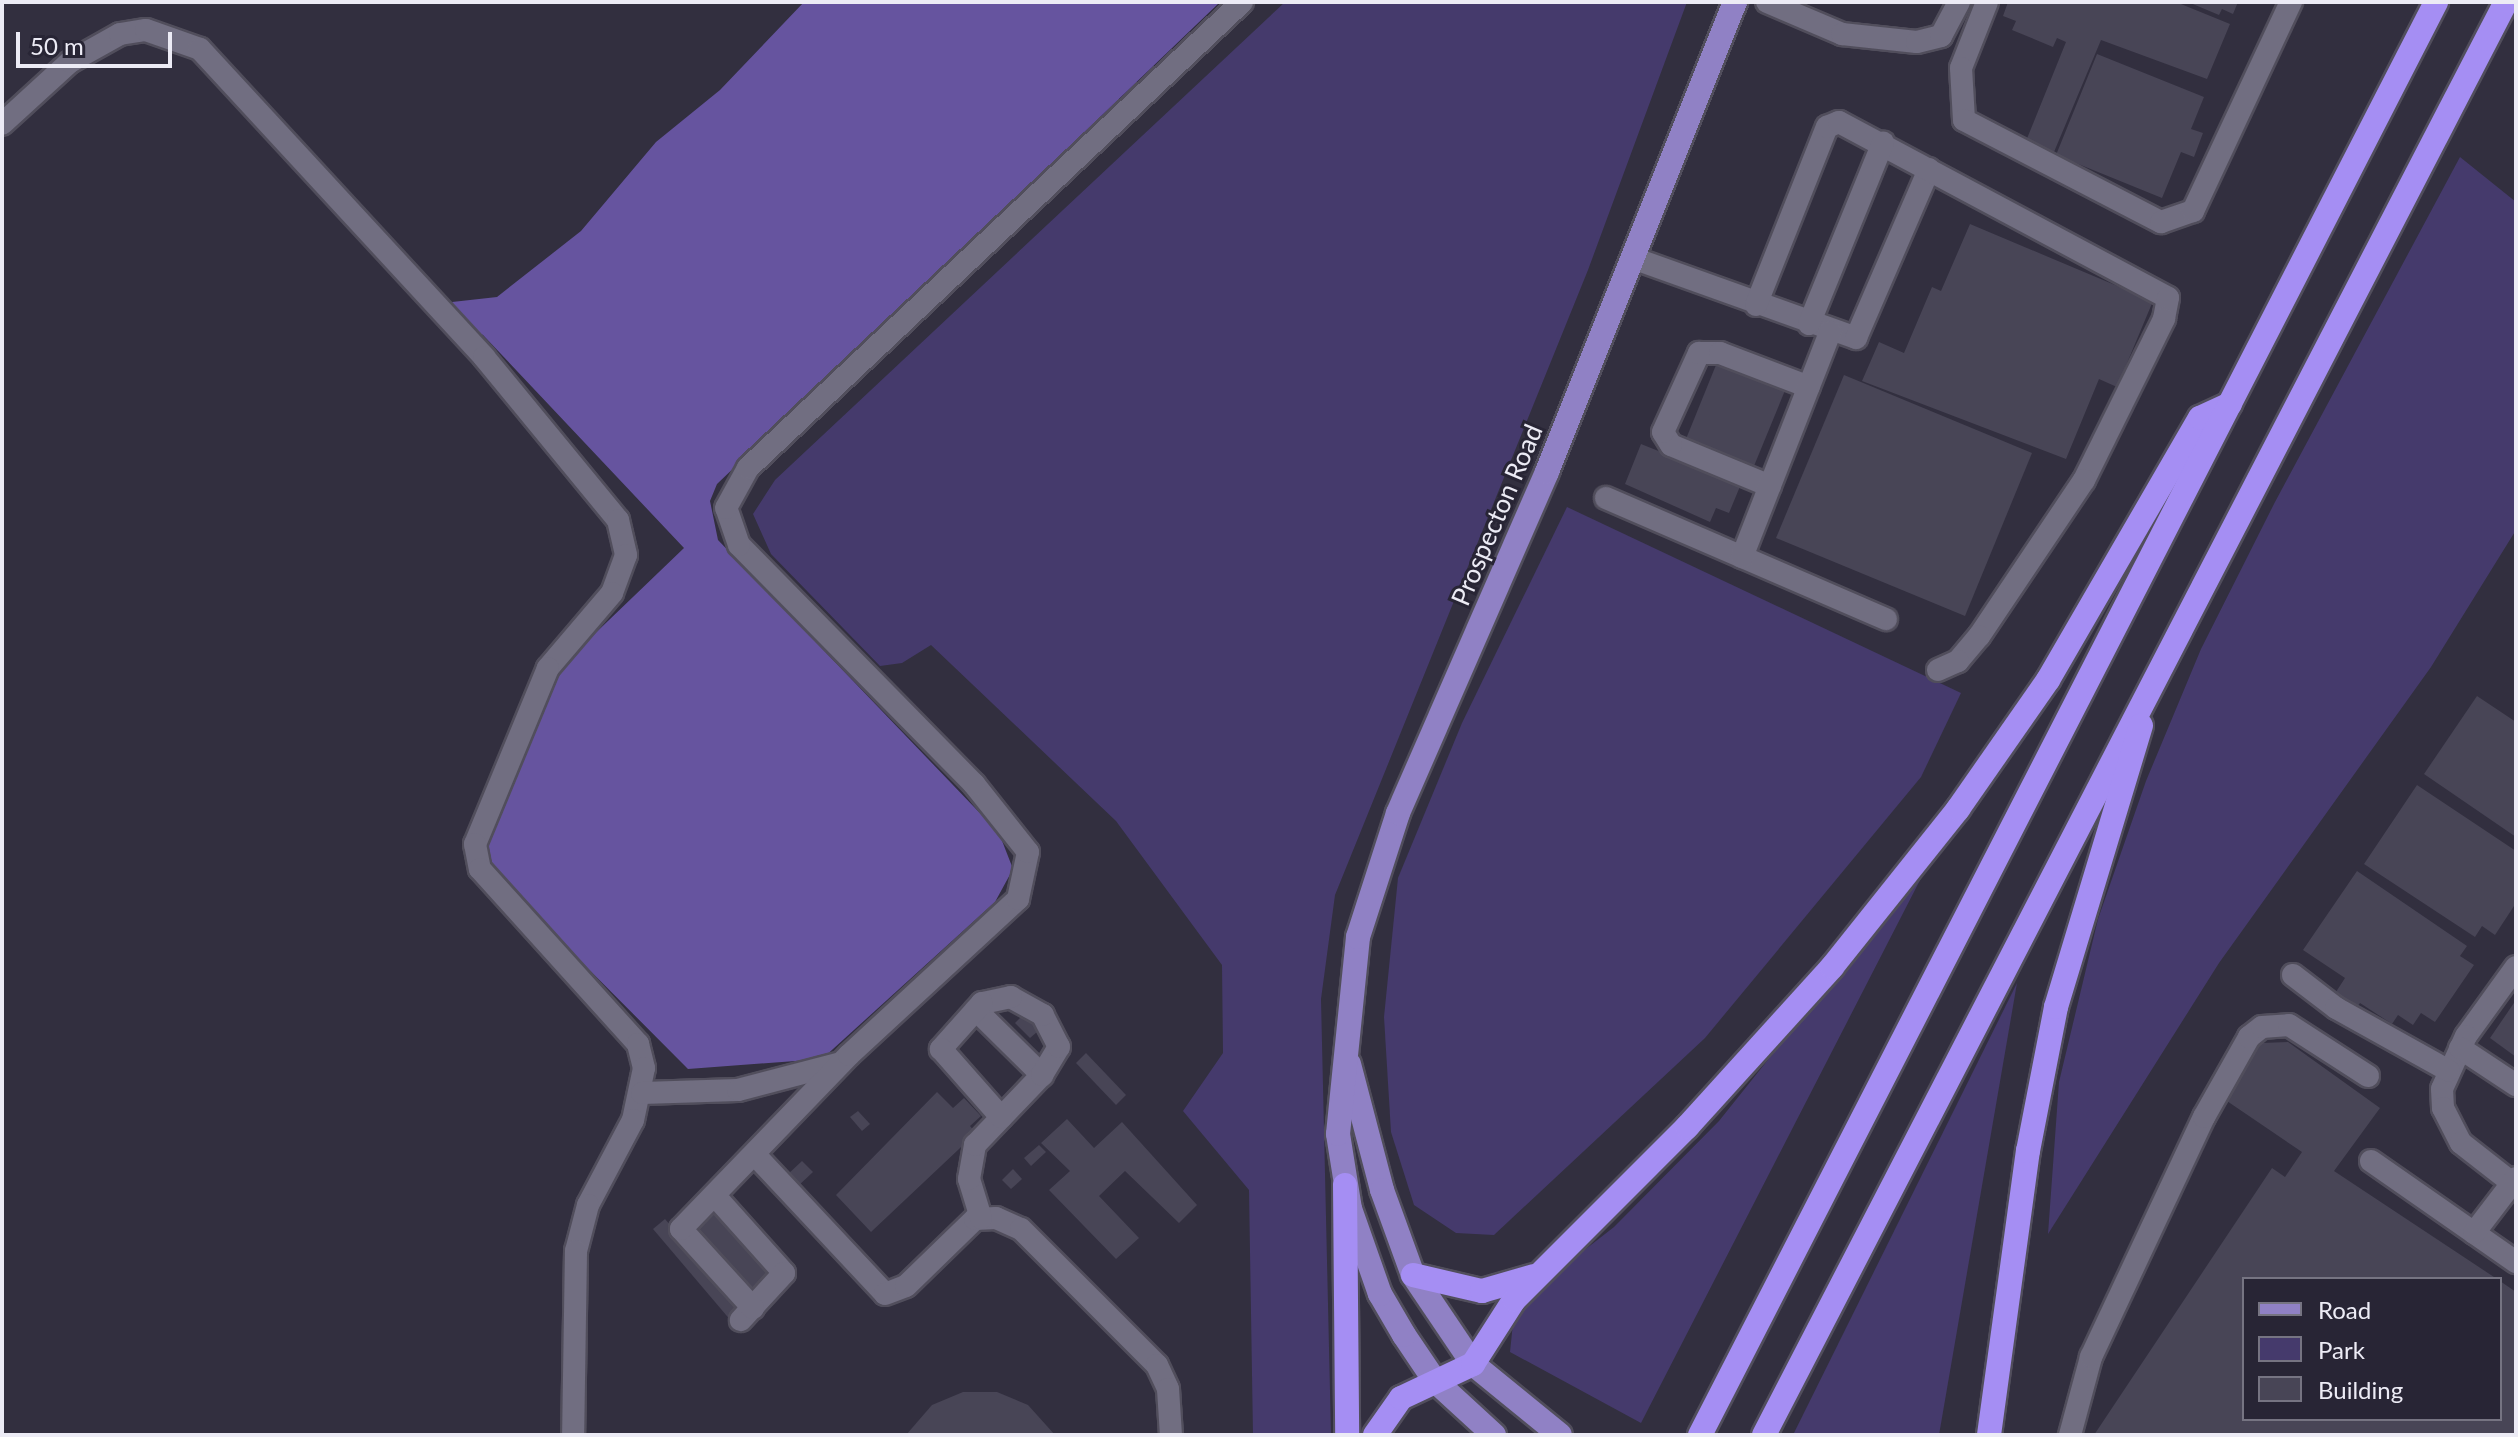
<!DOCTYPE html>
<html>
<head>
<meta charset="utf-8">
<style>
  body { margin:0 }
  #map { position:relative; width:2518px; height:1437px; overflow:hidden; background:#322f3f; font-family:Lato,sans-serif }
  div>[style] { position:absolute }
  .green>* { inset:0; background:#453a6c }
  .forest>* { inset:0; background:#66549f }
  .building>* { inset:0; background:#484556 }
  .roads { filter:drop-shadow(2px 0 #514e5c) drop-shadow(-2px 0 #514e5c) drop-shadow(0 2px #514e5c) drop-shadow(0 -2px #514e5c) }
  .minor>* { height:22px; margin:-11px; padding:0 11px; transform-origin:11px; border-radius:11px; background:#716e81 }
  .major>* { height:24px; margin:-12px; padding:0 12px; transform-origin:12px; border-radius:12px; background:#9081c5 }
  .highway>* { height:24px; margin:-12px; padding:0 12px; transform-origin:12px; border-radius:12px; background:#a58ef3 }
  span { translate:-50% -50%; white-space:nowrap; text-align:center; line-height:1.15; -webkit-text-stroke:6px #282535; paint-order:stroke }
  .street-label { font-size:26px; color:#ecebf5 }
  .frame { position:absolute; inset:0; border:4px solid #ecebf5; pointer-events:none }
  .legend { position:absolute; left:2242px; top:1277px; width:260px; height:144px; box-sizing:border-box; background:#282535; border:2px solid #767482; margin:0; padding:10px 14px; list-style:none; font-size:24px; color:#ecebf5 }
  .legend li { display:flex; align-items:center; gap:16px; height:40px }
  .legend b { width:40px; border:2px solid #767482 }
  .scale { position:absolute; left:16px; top:32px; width:156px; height:36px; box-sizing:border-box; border:4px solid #ecebf5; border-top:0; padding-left:10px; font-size:24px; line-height:28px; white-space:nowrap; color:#ecebf5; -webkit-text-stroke:6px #282535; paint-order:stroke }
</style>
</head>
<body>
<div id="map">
  <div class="green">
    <i style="clip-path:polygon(1285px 2px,1687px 2px,1588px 270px,1335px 895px,1321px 999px,1331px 1435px,1253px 1435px,1249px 1190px,1183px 1111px,1223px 1053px,1222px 965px,1116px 821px,931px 645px,902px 663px,880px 666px,771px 554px,753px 514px,775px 480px)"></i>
    <i style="clip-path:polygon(2460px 157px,2516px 202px,2516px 530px,2431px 667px,2219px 963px,2048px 1234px,2059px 1082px,2098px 919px,2146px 781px,2201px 649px,2275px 502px)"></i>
    <i style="clip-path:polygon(1567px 507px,1961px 693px,1921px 777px,1705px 1038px,1494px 1235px,1456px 1233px,1414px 1205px,1391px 1132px,1384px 1017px,1398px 878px,1462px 723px)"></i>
    <i style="clip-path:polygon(1935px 851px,1641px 1423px,1510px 1352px,1515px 1304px,1614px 1227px,1719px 1121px)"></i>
    <i style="clip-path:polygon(2017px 983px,1939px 1435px,1793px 1435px)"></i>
  </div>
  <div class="forest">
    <i style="clip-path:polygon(804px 2px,1220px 2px,717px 484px,710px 501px,718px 540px,999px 833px,1013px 869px,995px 902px,822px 1059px,688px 1069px,481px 861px,558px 669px,684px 548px,483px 335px,454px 318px,452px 302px,497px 297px,581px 231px,656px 142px,720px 90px)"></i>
  </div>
  <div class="building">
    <i style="clip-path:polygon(2008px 2px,2176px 2px,2230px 24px,2207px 79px,2101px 40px,2054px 152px,2026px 141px,2066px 42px,2057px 38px,2053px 47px,2012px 30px,2016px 21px,2003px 16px)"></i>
    <i style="clip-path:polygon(2188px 2px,2238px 2px,2233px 14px,2222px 9px,2219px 15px)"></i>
    <i style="clip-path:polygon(2097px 54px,2204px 97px,2191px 129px,2203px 133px,2194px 157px,2181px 152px,2162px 198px,2056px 155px)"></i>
    <i style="clip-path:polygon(1970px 224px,2153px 301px,2117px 387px,2099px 379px,2066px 459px,1862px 381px,1879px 342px,1904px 353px,1932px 287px,1941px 291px)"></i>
    <i style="clip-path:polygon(1718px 360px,1786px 388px,1754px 466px,1686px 439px)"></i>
    <i style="clip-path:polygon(1844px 375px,2032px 453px,1965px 616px,1776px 538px)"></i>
    <i style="clip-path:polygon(1641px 444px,1741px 484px,1729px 513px,1716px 508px,1710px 522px,1625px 484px)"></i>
    <i style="clip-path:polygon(2477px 696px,2516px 722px,2516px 837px,2424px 774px)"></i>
    <i style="clip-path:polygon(2417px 785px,2516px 851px,2516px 903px,2495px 935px,2482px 926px,2475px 937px,2364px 864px)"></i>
    <i style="clip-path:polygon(2357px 871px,2467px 946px,2460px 956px,2474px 965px,2435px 1022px,2421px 1013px,2413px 1025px,2398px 1015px,2392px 1024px,2360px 1003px,2355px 1010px,2334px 995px,2345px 978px,2303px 950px)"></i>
    <i style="clip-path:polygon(2516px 1000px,2516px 1057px,2490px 1038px)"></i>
    <i style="clip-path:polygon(1028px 1010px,1044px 1026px,1030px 1038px,1015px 1023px)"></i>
    <i style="clip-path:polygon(2288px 1042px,2380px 1108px,2334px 1171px,2497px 1279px,2244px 1279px,2244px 1419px,2500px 1419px,2500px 1281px,2516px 1292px,2516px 1435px,2094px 1435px,2272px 1168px,2285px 1177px,2302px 1152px,2224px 1099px,2261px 1043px)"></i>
    <i style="clip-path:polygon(1086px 1053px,1126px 1095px,1116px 1105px,1076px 1063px)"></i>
    <i style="clip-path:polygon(937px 1092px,953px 1108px,964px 1098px,981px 1116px,970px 1126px,976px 1133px,871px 1232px,836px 1195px)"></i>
    <i style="clip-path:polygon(858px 1111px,870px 1124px,862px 1131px,850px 1117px)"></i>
    <i style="clip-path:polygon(1067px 1119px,1094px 1148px,1122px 1122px,1197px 1205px,1179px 1223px,1125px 1171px,1099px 1196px,1139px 1238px,1116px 1259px,1049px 1190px,1070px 1171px,1041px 1143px)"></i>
    <i style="clip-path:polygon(1039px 1145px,1046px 1152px,1031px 1166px,1024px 1158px)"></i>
    <i style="clip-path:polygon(802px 1161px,813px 1172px,797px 1187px,772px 1189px)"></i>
    <i style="clip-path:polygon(1013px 1169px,1022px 1179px,1011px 1189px,1002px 1180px)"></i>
    <i style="clip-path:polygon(713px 1211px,776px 1279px,753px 1301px,690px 1233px)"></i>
    <i style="clip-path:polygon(665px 1219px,744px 1312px,732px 1322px,653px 1229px)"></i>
    <i style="clip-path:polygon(963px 1392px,997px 1392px,1028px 1405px,1055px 1435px,906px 1435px,932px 1405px)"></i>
  </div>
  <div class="roads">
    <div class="minor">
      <i style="left:1767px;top:2px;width:82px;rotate:23.1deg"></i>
      <i style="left:1842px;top:34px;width:75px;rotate:6.1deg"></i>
      <i style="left:1917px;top:42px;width:25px;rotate:-14deg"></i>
      <i style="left:1941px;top:36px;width:38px;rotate:-62deg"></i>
      <i style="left:1987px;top:2px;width:71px;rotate:111.5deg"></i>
      <i style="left:1961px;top:68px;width:52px;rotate:86.7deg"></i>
      <i style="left:1964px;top:120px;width:222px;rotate:27.4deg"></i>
      <i style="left:2161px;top:222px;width:34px;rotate:-19deg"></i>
      <i style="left:2193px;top:211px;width:231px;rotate:-64.9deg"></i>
      <i style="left:2px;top:124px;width:92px;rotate:-42.4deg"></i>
      <i style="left:70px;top:62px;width:57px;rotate:-29.2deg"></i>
      <i style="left:120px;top:34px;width:26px;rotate:-9deg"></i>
      <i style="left:146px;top:30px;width:57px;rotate:19.4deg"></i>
      <i style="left:200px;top:49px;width:419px;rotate:47.3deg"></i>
      <i style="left:484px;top:357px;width:211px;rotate:50.6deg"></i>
      <i style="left:618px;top:520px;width:36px;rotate:77deg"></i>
      <i style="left:626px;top:555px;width:40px;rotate:110.2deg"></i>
      <i style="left:612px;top:593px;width:99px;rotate:130.5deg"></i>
      <i style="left:548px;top:668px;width:191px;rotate:112.5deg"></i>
      <i style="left:475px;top:844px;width:25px;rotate:79deg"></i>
      <i style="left:480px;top:869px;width:236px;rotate:47.9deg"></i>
      <i style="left:638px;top:1044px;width:25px;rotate:76deg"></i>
      <i style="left:644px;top:1068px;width:53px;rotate:101.9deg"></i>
      <i style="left:633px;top:1120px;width:96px;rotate:117.9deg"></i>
      <i style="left:588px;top:1205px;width:48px;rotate:104.6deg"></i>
      <i style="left:576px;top:1251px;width:184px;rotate:90.9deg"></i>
      <i style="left:1633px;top:258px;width:237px;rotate:19.7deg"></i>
      <i style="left:1856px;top:338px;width:184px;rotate:-66.6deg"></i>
      <i style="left:1756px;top:305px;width:192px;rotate:-68.3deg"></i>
      <i style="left:1827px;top:127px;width:13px;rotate:-23deg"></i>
      <i style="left:1839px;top:122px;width:373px;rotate:28.1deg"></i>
      <i style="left:2168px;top:298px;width:21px;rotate:101deg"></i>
      <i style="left:2164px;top:319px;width:180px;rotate:116.4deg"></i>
      <i style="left:2084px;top:480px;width:188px;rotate:123.9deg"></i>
      <i style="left:1979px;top:636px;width:33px;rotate:130deg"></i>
      <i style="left:1958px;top:661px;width:22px;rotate:156deg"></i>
      <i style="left:1809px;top:324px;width:196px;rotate:-67.8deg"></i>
      <i style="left:1770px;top:486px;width:107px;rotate:-157.5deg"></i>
      <i style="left:1671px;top:445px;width:15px;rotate:-122deg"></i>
      <i style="left:1663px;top:432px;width:87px;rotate:-65.5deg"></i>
      <i style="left:1699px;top:353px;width:21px"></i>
      <i style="left:1720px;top:353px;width:95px;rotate:20.9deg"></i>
      <i style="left:1606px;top:498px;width:305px;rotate:23.4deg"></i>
      <i style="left:1742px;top:557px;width:242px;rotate:-68.6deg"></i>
      <i style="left:2516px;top:967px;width:85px;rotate:125.9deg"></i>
      <i style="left:2466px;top:1036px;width:58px;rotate:114.4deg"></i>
      <i style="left:2442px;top:1089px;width:19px;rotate:87deg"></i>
      <i style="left:2443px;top:1108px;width:39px;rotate:63deg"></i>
      <i style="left:2461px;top:1143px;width:70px;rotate:38deg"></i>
      <i style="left:2293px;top:975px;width:54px;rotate:37.5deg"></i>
      <i style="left:2336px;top:1008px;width:129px;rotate:29.1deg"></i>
      <i style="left:976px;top:1010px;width:93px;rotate:44.6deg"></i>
      <i style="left:2460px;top:1048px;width:67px;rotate:33.5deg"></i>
      <i style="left:642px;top:1093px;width:96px;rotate:-1.8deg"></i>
      <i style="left:738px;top:1090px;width:106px;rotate:-14.7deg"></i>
      <i style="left:757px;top:1157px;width:187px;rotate:46.9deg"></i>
      <i style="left:885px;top:1294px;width:22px;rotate:-21deg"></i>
      <i style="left:906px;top:1286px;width:96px;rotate:-44.2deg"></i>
      <i style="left:975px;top:1219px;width:21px;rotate:-3deg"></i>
      <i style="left:996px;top:1218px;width:27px;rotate:24deg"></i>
      <i style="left:1021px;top:1229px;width:192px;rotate:45deg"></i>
      <i style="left:1157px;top:1365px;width:26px;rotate:65deg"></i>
      <i style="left:1168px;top:1389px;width:46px;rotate:86.3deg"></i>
      <i style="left:2371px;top:1161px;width:177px;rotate:34.9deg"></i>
      <i style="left:716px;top:1197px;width:102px;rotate:48.2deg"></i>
      <i style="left:784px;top:1273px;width:64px;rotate:132.5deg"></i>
      <i style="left:981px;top:1218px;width:41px;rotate:-107.1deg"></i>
      <i style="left:969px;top:1179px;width:35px;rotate:-80deg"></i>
      <i style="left:975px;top:1145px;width:97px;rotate:-46.3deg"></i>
      <i style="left:1042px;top:1075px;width:33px;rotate:-59deg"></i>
      <i style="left:1059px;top:1047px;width:36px;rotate:-117deg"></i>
      <i style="left:1043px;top:1015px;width:37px;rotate:-151deg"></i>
      <i style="left:1011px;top:997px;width:30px;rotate:168deg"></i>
      <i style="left:982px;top:1003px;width:62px;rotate:131.7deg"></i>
      <i style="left:941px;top:1049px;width:91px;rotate:48.6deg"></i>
      <i style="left:2474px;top:1233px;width:69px;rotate:-52.6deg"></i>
      <i style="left:753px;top:1308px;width:107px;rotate:-132.3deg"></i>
      <i style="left:681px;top:1229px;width:242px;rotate:-46deg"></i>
      <i style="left:849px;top:1055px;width:230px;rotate:-42.7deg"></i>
      <i style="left:1018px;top:899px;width:48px;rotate:-78deg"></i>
      <i style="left:1028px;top:852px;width:87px;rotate:-128.5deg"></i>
      <i style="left:974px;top:784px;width:335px;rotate:-134.5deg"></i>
      <i style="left:739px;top:545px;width:39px;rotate:-109deg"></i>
      <i style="left:726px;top:508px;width:46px;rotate:-61.2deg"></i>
      <i style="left:748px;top:468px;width:679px;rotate:-43.33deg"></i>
      <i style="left:2070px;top:1435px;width:81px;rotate:-74.9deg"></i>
      <i style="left:2091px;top:1357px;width:265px;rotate:-64.8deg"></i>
      <i style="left:2204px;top:1117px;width:92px;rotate:-60.6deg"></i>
      <i style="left:2249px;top:1037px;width:16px;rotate:-38deg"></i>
      <i style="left:2262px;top:1027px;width:27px;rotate:-4deg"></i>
      <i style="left:2289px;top:1025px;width:94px;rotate:32.8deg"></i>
    </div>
    <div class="major">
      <i style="left:1349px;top:1064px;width:130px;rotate:75.3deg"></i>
      <i style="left:1382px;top:1190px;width:90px;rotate:70deg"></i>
      <i style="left:1413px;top:1275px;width:107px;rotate:56deg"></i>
      <i style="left:1473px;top:1364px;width:112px;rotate:39.2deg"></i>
      <i style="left:1494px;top:1435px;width:80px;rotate:-137.5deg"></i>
      <i style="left:1435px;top:1381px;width:55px;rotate:-124deg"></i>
      <i style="left:1404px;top:1335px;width:48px;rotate:-120.3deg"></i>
      <i style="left:1380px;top:1294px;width:90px;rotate:-109.4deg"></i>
      <i style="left:1350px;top:1209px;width:76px;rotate:-99.1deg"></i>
      <i style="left:1338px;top:1134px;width:198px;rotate:-84.2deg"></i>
      <i style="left:1358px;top:937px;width:130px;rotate:-72.1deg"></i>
      <i style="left:1398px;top:813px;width:372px;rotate:-66.4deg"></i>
      <i style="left:1547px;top:472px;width:506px;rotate:-68.2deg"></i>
    </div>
    <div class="highway">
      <i style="left:1345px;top:1185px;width:250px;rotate:89.5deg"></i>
      <i style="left:1413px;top:1275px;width:71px;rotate:13.1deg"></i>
      <i style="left:1482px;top:1291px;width:54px;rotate:-16.1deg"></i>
      <i style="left:1375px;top:1435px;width:45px;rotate:-54.9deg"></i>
      <i style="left:1401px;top:1398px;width:80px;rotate:-25.3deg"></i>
      <i style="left:1473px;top:1364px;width:76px;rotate:-57.4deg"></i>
      <i style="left:1514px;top:1300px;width:245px;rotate:-45deg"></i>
      <i style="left:1687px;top:1127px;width:216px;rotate:-47.8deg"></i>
      <i style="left:1832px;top:967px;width:202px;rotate:-51.4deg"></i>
      <i style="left:1958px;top:809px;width:157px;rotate:-55.1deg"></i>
      <i style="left:2048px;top:680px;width:303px;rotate:-59.9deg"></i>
      <i style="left:2200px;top:418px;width:33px;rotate:-25deg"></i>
      <i style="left:1700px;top:1435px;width:1611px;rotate:-62.81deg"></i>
      <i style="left:1764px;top:1435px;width:1614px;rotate:-62.63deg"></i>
      <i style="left:1989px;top:1435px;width:287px;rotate:-82.2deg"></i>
      <i style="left:2028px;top:1151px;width:147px;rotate:-79deg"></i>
      <i style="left:2056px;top:1007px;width:294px;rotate:-73.2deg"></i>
    </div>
  </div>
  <div class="street-label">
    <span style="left:1497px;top:515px;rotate:-67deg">Prospecton Road</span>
  </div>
  <div class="frame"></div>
  <ul class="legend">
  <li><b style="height:10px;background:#9081c5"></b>Road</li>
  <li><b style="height:22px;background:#453a6c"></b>Park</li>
  <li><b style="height:22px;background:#484556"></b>Building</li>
  </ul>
  <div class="scale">50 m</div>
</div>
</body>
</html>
